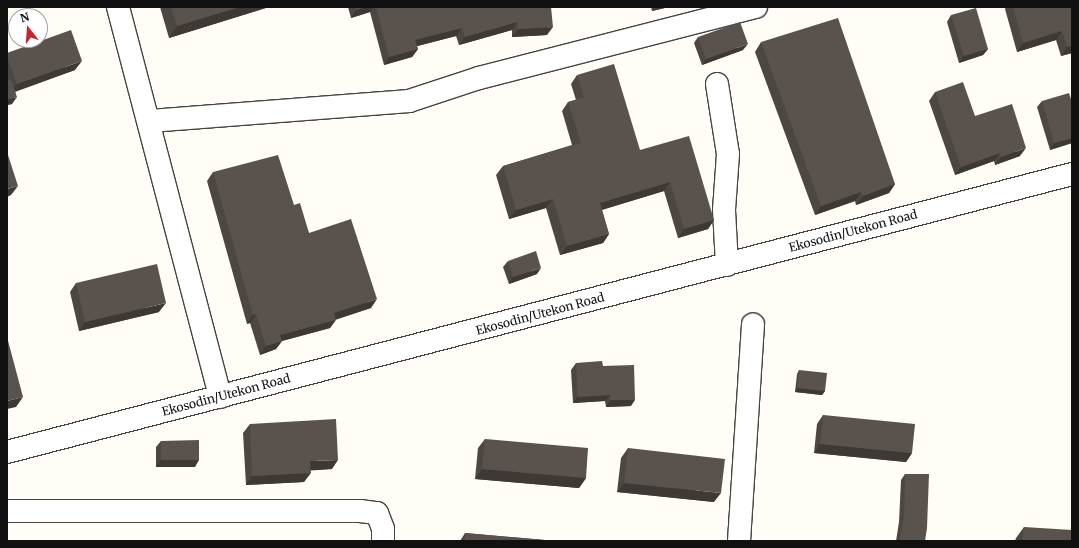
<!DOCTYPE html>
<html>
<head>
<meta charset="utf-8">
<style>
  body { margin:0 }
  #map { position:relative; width:1079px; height:548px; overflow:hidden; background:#fffdf5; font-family:Merriweather,serif }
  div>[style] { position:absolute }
  .roads { filter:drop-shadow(1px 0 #444) drop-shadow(-1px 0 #444) drop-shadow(0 1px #444) drop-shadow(0 -1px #444) }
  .minor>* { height:22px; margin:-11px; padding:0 11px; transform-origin:11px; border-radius:11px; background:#fff }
  .wall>* { inset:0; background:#4d4742 }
  .shaded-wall>* { inset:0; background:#3f3936 }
  .building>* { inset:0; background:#5a524d }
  span { translate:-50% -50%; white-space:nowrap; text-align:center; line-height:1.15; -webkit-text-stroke:4px #fff; paint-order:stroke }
  .street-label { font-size:12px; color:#111 }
  .frame { position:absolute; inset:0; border:8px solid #111; pointer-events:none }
  .north { position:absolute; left:8px; top:8px; width:40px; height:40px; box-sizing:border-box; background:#fff; border:1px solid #a0a0a0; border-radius:50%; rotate:343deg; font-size:11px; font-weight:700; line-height:16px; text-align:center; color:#111 }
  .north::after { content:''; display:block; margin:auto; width:14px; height:18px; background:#c4262e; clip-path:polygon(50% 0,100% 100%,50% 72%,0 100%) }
</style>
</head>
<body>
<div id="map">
  <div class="roads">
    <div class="minor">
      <i style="left:118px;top:7px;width:403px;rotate:75.3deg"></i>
      <i style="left:717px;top:84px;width:71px;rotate:81.1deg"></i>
      <i style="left:728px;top:154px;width:56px;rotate:94.1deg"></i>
      <i style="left:724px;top:210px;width:55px;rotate:86.9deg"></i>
      <i style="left:150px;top:121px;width:260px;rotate:-4.4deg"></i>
      <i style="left:409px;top:101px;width:74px;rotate:-18.2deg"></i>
      <i style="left:479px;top:78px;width:286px;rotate:-14.4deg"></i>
      <i style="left:7px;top:452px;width:1101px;rotate:-14.63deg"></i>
      <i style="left:7px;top:511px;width:353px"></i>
      <i style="left:360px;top:511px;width:17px;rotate:7deg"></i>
      <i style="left:377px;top:513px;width:17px;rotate:69deg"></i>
      <i style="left:383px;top:529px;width:12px;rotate:90deg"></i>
      <i style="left:739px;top:541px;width:217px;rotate:-86.3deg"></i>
    </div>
  </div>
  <div class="wall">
    <i style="clip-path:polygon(160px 7px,269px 7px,169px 38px)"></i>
    <i style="clip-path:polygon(348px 7px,551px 7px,547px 35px,512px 37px,512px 30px,459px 45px,456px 36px,417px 46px,418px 49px,412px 57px,384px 65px,370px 12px,351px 18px)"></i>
    <i style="clip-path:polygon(651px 7px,669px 7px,652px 11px)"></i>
    <i style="clip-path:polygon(1006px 7px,1072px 7px,1072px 53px,1061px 56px,1056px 40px,1017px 52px,1005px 9px)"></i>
    <i style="clip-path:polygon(951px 15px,988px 49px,983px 55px,959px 63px,947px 22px)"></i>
    <i style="clip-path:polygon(698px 37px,743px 50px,702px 65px,694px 43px)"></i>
    <i style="clip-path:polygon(761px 42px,895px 184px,889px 193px,856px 205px,855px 201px,815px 215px,755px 52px)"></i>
    <i style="clip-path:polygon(7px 53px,75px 70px,15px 92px,12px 104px,7px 105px)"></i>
    <i style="clip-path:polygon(577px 75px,640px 150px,714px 220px,708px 229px,678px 238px,664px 191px,602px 210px,609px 234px,603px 243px,560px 255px,546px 208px,509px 219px,496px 175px,503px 166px,572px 145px,562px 111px,568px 102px,576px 100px,571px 84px)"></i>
    <i style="clip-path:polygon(935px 92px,975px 116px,1020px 156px,995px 165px,994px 161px,955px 175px,929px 101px)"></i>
    <i style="clip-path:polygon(1042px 101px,1072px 102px,1072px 143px,1050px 150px,1037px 107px)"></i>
    <i style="clip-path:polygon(213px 172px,294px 205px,309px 233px,371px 308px,336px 319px,330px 328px,282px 341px,276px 349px,260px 355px,250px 323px,247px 324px,207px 181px)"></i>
    <i style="clip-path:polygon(508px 261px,537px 274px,509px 284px,503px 267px)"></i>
    <i style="clip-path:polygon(76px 283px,159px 312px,79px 331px,70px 292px)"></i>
    <i style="clip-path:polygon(576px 363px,603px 366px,631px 406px,606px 407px,605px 401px,573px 403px,571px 370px)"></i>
    <i style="clip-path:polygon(799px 370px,825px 391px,822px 395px,795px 392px,797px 374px)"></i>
    <i style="clip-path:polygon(823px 415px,912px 453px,906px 462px,814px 453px,817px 424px)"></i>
    <i style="clip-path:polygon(250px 424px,332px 469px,310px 470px,304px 482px,246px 485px,243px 433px)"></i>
    <i style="clip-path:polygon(485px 439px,586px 478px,579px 488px,475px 479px,478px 448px)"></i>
    <i style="clip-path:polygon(161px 441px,195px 467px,156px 467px,156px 447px)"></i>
    <i style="clip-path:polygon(628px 448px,714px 502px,617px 492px,621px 458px)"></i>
    <i style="clip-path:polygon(905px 474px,925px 541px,896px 541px,899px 522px,901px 480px)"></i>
    <i style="clip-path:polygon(1024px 527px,1072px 541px,1015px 541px,1016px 538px)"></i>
    <i style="clip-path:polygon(465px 533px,556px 541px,460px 541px)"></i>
  </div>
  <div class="shaded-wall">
    <i style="clip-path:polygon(240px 7px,269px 7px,169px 38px,177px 26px)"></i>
    <i style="clip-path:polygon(366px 7px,374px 7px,370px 12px,351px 18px,356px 10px)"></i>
    <i style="clip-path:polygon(655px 7px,669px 7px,652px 11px)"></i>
    <i style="clip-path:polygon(517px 22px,512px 30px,459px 45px,465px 37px)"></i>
    <i style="clip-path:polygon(553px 27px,547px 35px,512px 37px,518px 29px)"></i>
    <i style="clip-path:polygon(462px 28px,456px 36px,410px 48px,415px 40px)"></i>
    <i style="clip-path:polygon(1062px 31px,1056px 40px,1017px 52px,1023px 43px)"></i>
    <i style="clip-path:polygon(748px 44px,743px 50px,702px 65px,706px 59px)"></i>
    <i style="clip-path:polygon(1072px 46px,1072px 53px,1061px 56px,1067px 47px)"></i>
    <i style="clip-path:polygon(418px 49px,412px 57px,384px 65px,389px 57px)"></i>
    <i style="clip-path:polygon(988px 49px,983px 55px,959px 63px,964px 56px)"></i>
    <i style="clip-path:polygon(82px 61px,75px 70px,10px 93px,17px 84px)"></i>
    <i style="clip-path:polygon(17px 97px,12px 104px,7px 105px,7px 100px)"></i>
    <i style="clip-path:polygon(1072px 138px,1072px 143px,1050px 150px,1054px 143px)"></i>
    <i style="clip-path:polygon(1026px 148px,1020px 156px,995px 165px,1001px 157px)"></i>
    <i style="clip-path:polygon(1000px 153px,994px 161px,955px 175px,961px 167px)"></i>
    <i style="clip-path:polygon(670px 182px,664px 191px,594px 212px,600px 203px)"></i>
    <i style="clip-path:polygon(895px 184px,889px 193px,856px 205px,863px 196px)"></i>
    <i style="clip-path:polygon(18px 186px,11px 195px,7px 197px,7px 189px)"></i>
    <i style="clip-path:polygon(861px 192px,855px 201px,815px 215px,821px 206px)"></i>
    <i style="clip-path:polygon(553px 199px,546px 208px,509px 219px,516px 210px)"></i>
    <i style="clip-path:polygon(714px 220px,708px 229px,678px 238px,684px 229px)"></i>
    <i style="clip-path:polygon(609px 234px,603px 243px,560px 255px,567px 246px)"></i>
    <i style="clip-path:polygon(541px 268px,537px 274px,509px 284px,513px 277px)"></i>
    <i style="clip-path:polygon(377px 299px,371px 308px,329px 322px,336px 320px,330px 328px,274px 343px,280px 335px,334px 313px)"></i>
    <i style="clip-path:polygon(166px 303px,159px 312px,79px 331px,85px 322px)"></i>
    <i style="clip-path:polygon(256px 314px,250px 323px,247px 324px,253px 315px)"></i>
    <i style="clip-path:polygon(282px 341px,276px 349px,260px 355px,266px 346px)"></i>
    <i style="clip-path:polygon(797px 388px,825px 391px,822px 395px,795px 392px)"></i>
    <i style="clip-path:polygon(610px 395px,605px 401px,573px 403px,578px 397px)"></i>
    <i style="clip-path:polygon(23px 397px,16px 407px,7px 409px,7px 401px)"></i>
    <i style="clip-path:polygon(610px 400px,635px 400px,631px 406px,606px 407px)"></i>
    <i style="clip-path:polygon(820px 444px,912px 453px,906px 462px,814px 453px)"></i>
    <i style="clip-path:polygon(161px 460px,199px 460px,195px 467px,156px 467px)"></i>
    <i style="clip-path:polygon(338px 460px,332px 469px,304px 471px,310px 461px)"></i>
    <i style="clip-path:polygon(482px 469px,586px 478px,579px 488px,475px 479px)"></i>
    <i style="clip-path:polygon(311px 473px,304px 482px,246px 485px,252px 476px)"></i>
    <i style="clip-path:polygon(624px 483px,721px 493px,714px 502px,617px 492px)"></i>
  </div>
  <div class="building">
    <i style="clip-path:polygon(171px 7px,240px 7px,177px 26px)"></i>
    <i style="clip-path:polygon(356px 7px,366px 7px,356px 10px)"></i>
    <i style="clip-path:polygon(376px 7px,551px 7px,553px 27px,518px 29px,517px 22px,465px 37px,462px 28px,415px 40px,418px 49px,389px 57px)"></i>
    <i style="clip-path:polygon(1013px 7px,1072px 7px,1072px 46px,1067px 47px,1062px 31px,1023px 43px)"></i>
    <i style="clip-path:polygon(976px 8px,988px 49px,964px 56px,951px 15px)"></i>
    <i style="clip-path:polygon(838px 18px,895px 184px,863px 196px,861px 192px,821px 206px,761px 42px)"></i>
    <i style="clip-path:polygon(740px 22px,748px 44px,706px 59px,698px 37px)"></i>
    <i style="clip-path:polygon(71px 30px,82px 61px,17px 84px,7px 58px,7px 53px)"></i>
    <i style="clip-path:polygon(614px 64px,640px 150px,689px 136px,714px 220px,684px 229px,670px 182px,600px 203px,609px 234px,567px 246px,553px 199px,516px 210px,503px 166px,581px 143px,568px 102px,584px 97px,577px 75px)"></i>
    <i style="clip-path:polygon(11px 79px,17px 97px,7px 100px,7px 81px)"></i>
    <i style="clip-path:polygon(963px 82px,975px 116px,1012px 104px,1026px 148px,1001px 157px,1000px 153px,961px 167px,935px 92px)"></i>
    <i style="clip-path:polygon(1069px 93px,1072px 102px,1072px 138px,1054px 143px,1042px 101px)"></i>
    <i style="clip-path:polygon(8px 155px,18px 186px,7px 189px,7px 156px)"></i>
    <i style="clip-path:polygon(278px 155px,294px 205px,300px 203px,309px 233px,351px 219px,377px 299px,334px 313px,336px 320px,280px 335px,282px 341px,266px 346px,256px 314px,253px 315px,213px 172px)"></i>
    <i style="clip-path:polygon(536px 251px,541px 268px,513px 277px,508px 261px)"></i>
    <i style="clip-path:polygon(157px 264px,166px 303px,85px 322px,76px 283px)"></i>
    <i style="clip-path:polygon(7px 337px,23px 397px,7px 401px)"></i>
    <i style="clip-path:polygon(602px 361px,603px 366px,634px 365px,635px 400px,610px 400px,610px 395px,578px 397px,576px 363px)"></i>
    <i style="clip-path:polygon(799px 370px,827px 373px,825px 391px,797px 388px)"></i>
    <i style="clip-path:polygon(823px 415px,915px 424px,912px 453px,820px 444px)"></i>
    <i style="clip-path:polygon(336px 419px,338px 460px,310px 461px,311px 473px,252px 476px,250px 424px)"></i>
    <i style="clip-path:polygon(485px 439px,588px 448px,586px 478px,482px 469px)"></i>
    <i style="clip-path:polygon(199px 440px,199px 460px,161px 460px,161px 441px)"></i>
    <i style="clip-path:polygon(628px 448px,725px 459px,721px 493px,624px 483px)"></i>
    <i style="clip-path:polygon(905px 474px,929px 474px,927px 528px,925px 541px,900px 541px,904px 516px)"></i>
    <i style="clip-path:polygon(1024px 527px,1072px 530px,1072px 541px,1022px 541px)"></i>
    <i style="clip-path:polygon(465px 533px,556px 541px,465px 541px)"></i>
  </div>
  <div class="street-label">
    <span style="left:853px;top:231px;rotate:-15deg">Ekosodin/Utekon Road</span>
    <span style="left:540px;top:314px;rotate:-15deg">Ekosodin/Utekon Road</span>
    <span style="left:226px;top:395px;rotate:-15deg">Ekosodin/Utekon Road</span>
  </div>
  <div class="frame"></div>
  <div class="north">N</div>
</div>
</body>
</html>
